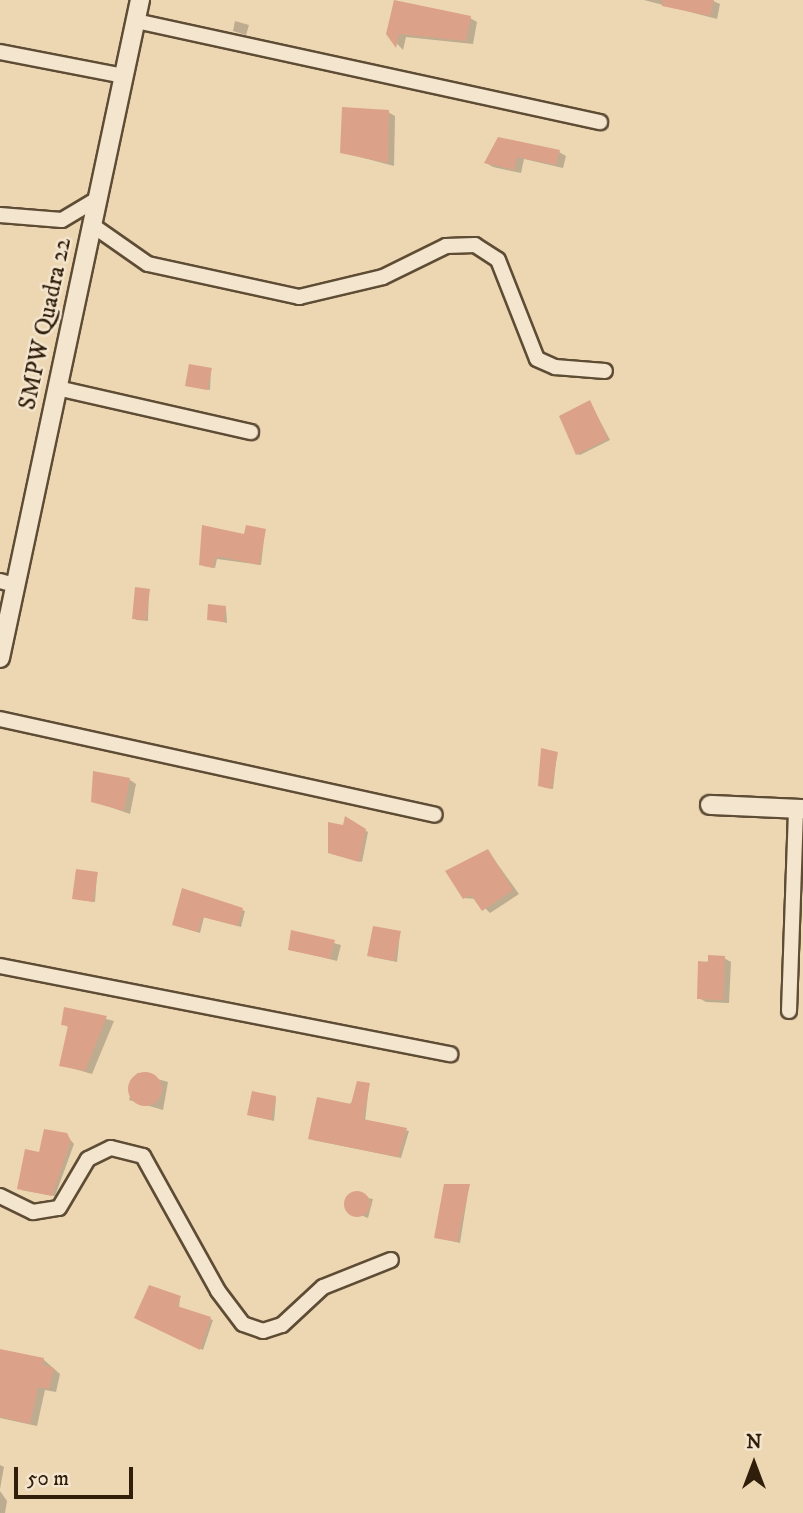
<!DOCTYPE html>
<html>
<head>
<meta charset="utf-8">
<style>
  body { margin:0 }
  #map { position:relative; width:803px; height:1513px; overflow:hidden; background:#edd7b3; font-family:"IM FELL DW Pica",serif }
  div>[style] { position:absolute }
  .shadow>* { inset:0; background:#0003 }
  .building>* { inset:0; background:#dca289 }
  .round { border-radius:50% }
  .roads { filter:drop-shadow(2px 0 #5f4c35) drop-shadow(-2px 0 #5f4c35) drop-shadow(0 2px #5f4c35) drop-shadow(0 -2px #5f4c35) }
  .minor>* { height:14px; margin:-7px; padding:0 7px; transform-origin:7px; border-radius:7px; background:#f3e5ce }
  .tertiary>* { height:18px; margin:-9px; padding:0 9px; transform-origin:9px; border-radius:9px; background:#f3e5ce }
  span { translate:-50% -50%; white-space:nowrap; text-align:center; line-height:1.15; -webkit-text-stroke:5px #f3e5ce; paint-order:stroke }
  .street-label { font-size:24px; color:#301e0b }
  .north { position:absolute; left:719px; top:1429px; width:70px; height:70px; -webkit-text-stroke:5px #f3e5ce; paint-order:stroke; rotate:0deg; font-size:19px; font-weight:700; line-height:28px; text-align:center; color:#301e0b }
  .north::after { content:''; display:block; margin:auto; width:24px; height:32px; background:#301e0b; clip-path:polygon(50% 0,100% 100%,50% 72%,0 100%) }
  .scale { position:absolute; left:14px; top:1467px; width:119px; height:32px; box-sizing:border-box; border:4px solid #301e0b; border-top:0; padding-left:9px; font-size:21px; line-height:24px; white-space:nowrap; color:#301e0b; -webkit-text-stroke:5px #f3e5ce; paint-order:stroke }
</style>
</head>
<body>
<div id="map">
  <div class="shadow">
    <i style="clip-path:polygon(644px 0,711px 0,720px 4px,717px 19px)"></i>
    <i style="clip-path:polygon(470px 18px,477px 22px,473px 44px,406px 37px,403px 50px,388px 34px)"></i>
    <i style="clip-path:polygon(235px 21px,249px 25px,246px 35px,233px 31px)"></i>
    <i style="clip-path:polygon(388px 112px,395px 116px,394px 166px,341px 152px)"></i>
    <i style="clip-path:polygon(499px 139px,559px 152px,566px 156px,563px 168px,524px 159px,521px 173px,493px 167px,486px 163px)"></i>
    <i style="clip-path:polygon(211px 369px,210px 390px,189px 386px)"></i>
    <i style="clip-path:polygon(590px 402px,610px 440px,580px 455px,577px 454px)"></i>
    <i style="clip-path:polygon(265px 531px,261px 565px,217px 559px,215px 568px,204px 566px,245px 536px)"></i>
    <i style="clip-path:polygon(149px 590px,148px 621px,137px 620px,134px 618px)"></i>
    <i style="clip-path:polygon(226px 608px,227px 623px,209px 619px)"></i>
    <i style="clip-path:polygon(557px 753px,553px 789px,543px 787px)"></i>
    <i style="clip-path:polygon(130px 780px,136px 784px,130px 814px,93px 801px)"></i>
    <i style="clip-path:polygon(346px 819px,368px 832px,362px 862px,332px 854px)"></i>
    <i style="clip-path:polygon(488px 851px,519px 894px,490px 913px,476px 899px,464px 898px)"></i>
    <i style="clip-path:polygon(97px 874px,95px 902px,76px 899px)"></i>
    <i style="clip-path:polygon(183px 890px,245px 911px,241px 927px,204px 917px,200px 933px,177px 926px)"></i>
    <i style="clip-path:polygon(292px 932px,341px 945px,337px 961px,290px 949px)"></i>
    <i style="clip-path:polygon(400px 933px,397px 962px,372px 957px)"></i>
    <i style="clip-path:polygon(724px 958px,731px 962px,729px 1003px,706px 1002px,699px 998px,700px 963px)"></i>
    <i style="clip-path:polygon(66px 1009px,114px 1021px,92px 1074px,61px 1065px,70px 1028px,63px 1024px)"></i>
    <i style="clip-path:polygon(137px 1073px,168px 1082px,163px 1110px,129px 1100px)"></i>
    <i style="clip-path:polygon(369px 1085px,365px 1122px,409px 1131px,401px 1158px,313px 1140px)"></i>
    <i style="clip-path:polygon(276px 1098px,274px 1121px,249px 1115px)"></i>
    <i style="clip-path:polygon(66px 1135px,74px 1144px,55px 1196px,21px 1190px,41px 1154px)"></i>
    <i style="clip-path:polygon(469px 1186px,460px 1243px,439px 1238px)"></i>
    <i style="clip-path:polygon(349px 1194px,373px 1199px,368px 1218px,345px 1209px)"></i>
    <i style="clip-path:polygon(180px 1297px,179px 1308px,213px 1320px,203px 1350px,136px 1318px)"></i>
    <i style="clip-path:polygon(0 1351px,44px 1360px,60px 1374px,56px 1392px,45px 1390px,37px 1426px,0 1418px)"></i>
    <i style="clip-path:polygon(0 1465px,4px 1467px,0 1489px)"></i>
    <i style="clip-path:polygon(0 1491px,7px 1501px,5px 1513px,0 1513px)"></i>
  </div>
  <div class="building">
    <i style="clip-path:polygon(394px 0,471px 16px,466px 41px,399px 34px,396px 48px,386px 34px)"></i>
    <i style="clip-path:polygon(662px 0,714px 0,710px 16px,662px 6px)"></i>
    <i style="clip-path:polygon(342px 107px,389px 110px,388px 163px,340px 153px)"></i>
    <i style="clip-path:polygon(498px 137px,560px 150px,556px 165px,517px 157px,514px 170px,484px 163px)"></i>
    <i style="clip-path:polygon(189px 364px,212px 368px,207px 390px,185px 386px)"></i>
    <i style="clip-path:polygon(590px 400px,608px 439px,576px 455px,559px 416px)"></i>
    <i style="clip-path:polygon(202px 525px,244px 534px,246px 525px,266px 529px,259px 565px,222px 557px,215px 558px,213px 568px,199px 565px)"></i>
    <i style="clip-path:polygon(135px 587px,150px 589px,146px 620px,132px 619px)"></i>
    <i style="clip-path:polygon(208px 604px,226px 606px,224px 622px,207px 620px)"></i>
    <i style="clip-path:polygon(541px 748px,558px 752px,551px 789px,538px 786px)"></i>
    <i style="clip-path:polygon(93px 771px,130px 778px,124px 811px,91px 802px)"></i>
    <i style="clip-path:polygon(345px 816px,366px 829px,359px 862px,328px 853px,328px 822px,343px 825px)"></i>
    <i style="clip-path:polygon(488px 849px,513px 890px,482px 911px,471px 895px,463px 899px,445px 871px)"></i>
    <i style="clip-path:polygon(76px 869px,98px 872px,93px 902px,72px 899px)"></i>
    <i style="clip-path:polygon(182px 888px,243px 908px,238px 926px,202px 917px,198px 932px,172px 925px)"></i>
    <i style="clip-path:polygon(373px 926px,401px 931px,394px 961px,367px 956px)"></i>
    <i style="clip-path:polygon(291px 930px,335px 940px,330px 959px,288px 950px)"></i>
    <i style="clip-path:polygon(708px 955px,725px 956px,723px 1000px,697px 999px,698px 961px,708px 962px)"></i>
    <i style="clip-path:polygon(64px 1007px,107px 1016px,85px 1071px,59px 1066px,68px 1026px,61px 1025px)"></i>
    <i class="round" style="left:128px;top:1072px;width:34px;height:34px"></i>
    <i style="clip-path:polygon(357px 1081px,370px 1083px,363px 1119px,407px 1128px,398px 1157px,308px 1139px,317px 1097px,351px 1104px)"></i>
    <i style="clip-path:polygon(252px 1091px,276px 1096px,271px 1120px,247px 1115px)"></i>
    <i style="clip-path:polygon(44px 1129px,67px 1133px,71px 1141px,52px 1196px,17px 1189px,25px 1149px,39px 1152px)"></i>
    <i style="clip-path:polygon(444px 1184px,470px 1184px,457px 1242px,434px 1238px)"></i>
    <i class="round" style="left:344px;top:1191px;width:26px;height:26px"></i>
    <i style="clip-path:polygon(149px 1285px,181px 1296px,177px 1306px,211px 1317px,200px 1350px,134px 1318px)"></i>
    <i style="clip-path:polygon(0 1349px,44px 1358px,43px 1365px,54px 1368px,49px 1389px,38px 1387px,30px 1424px,0 1417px)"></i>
  </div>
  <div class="roads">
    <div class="minor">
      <i style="left:136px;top:21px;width:475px;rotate:12.3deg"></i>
      <i style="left:0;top:52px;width:125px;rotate:11deg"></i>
      <i style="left:0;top:215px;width:62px;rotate:4.6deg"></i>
      <i style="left:62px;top:220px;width:41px;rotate:-31deg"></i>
      <i style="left:92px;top:225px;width:68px;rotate:34.9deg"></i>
      <i style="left:148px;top:264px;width:155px;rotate:12.3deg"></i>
      <i style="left:299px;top:297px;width:86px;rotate:-13.4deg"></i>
      <i style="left:383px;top:277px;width:70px;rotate:-26.2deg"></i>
      <i style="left:446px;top:246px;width:29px;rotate:-2deg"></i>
      <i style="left:475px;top:245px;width:27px;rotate:33deg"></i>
      <i style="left:498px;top:260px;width:106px;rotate:68.5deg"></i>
      <i style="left:537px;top:359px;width:20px;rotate:24deg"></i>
      <i style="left:555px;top:367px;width:50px;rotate:4.6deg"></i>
      <i style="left:57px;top:388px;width:199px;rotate:12.8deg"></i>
      <i style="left:0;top:581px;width:16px;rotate:15deg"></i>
      <i style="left:0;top:719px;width:445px;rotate:12.4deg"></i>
      <i style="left:0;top:966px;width:459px;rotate:11.1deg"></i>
      <i style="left:789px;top:1011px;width:202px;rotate:-88deg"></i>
      <i style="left:0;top:1196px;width:37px;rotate:26deg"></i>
      <i style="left:33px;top:1212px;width:26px;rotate:-9deg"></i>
      <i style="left:59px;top:1208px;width:57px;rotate:-59.4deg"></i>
      <i style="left:88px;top:1159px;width:25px;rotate:-26deg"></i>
      <i style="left:111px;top:1148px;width:33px;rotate:14deg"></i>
      <i style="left:143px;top:1156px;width:154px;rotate:60.9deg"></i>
      <i style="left:218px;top:1291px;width:41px;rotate:52.9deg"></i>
      <i style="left:243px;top:1324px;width:21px;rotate:19deg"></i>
      <i style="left:263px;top:1331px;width:20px;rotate:-18deg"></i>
      <i style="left:282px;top:1325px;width:56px;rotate:-42.8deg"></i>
      <i style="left:323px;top:1287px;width:73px;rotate:-21.7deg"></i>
    </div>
    <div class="tertiary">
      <i style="left:0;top:658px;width:673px;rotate:-77.99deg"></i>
      <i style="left:710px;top:805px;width:93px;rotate:2.5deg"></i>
    </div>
  </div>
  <div class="street-label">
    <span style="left:46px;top:324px;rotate:-78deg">SMPW Quadra 22</span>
  </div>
  <div class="north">N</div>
  <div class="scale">50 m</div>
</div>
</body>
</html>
